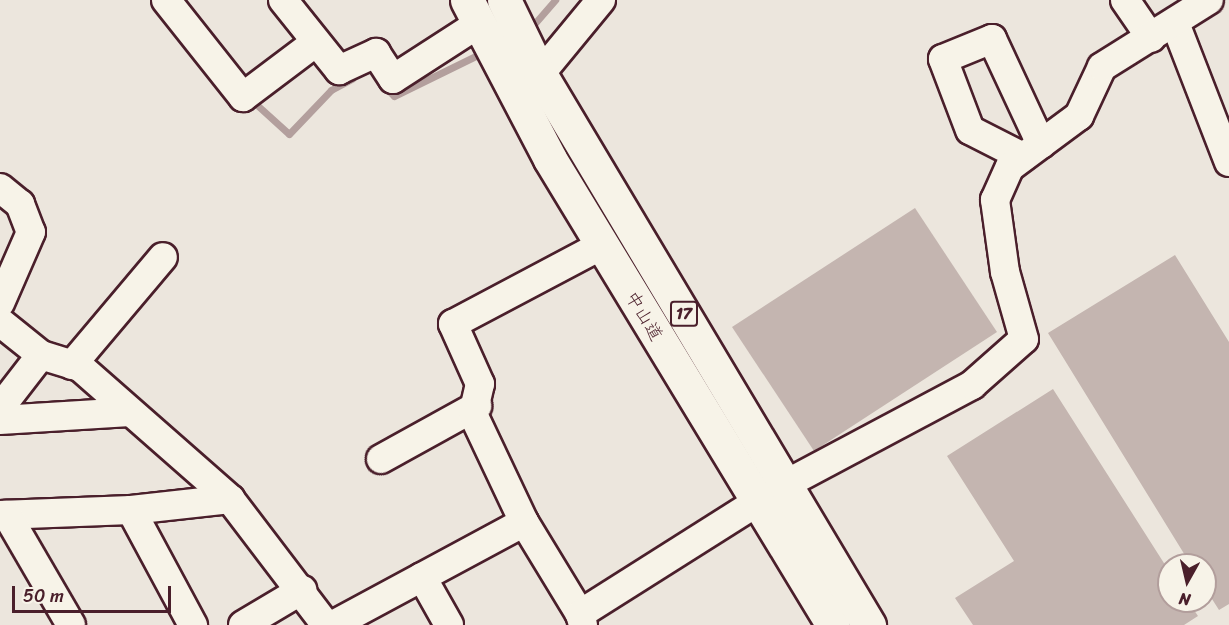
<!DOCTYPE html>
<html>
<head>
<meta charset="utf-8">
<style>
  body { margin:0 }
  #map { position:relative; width:1229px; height:625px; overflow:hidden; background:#ece6dd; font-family:Sriracha,"Klee One",sans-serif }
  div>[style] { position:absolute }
  .stream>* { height:7px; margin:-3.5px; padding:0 3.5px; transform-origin:3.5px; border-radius:3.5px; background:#b39f9d }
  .building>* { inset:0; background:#c4b5b0 }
  .roads { filter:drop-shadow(2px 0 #4a1f2b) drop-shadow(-2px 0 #4a1f2b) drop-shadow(0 2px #4a1f2b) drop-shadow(0 -2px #4a1f2b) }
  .minor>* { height:28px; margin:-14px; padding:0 14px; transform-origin:14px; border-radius:14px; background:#f7f3e8 }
  .highway>* { height:33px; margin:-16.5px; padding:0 16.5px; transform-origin:16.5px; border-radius:16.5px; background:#f7f3e8 }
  span { translate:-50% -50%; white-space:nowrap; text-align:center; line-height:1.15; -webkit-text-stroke:4.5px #f7f3e8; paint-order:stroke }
  .shield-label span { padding:2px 4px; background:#f7f3e8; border:2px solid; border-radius:4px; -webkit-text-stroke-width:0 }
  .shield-label { font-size:16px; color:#4a1f2b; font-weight:700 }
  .street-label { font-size:18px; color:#4a1f2b }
  .north { position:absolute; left:1157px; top:553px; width:60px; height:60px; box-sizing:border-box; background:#f7f3e8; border:2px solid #b29e9c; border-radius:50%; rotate:188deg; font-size:16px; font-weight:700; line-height:24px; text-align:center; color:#4a1f2b }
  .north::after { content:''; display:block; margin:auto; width:21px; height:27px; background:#4a1f2b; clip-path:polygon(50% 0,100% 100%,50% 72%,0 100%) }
  .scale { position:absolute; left:12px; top:586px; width:159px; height:27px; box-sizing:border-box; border:3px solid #4a1f2b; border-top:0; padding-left:8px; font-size:18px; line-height:21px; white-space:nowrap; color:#4a1f2b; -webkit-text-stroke:4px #f7f3e8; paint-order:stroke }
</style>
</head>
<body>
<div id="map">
  <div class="stream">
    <i style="left:529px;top:30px;width:40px;rotate:-49deg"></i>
    <i style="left:386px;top:88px;width:11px;rotate:45deg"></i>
    <i style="left:394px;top:96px;width:100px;rotate:-26.1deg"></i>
    <i style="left:257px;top:105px;width:43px;rotate:42.2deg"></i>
    <i style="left:289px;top:134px;width:61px;rotate:-46.3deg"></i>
    <i style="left:331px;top:90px;width:24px;rotate:-28deg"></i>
  </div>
  <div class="building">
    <i style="clip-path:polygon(915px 208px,997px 332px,814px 451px,732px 327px)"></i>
    <i style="clip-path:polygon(1175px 255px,1229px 342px,1229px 604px,1219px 610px,1205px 588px,1205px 565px,1191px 565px,1048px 333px)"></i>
    <i style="clip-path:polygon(1053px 389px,1169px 571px,1169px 601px,1188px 601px,1198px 616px,1184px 625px,973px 625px,955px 598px,1014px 561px,947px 456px)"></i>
  </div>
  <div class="roads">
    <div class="minor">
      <i style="left:166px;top:0;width:124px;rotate:51.6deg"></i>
      <i style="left:243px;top:97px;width:91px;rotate:-37deg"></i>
      <i style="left:283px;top:0;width:90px;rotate:51.3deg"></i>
      <i style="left:339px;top:70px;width:41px;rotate:-24.7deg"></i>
      <i style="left:376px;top:53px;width:31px;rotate:57deg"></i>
      <i style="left:393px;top:79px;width:101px;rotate:-32.9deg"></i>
      <i style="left:1125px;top:0;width:46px;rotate:55.6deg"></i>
      <i style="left:1175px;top:23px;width:149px;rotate:68.8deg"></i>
      <i style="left:540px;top:74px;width:96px;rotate:-50.5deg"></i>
      <i style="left:1023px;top:157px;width:59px;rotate:-153deg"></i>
      <i style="left:970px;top:130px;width:76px;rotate:-110.8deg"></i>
      <i style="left:943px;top:59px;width:53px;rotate:-22.2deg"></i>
      <i style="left:992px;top:39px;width:116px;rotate:65deg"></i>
      <i style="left:0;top:188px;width:26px;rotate:39deg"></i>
      <i style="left:20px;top:204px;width:30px;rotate:69deg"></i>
      <i style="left:31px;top:232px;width:77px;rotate:113.6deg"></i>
      <i style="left:0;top:322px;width:53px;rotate:38.8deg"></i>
      <i style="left:41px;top:355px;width:41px;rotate:17.1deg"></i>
      <i style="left:80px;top:367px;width:200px;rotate:41.3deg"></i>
      <i style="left:230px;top:499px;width:158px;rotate:52.7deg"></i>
      <i style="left:72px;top:365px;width:141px;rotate:-49.9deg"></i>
      <i style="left:0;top:408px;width:67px;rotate:-52.3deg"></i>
      <i style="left:0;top:420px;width:130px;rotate:-3.5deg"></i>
      <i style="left:381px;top:459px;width:110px;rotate:-28.9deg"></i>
      <i style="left:131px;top:510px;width:131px;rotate:61.7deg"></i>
      <i style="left:0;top:515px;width:131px;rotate:-2.2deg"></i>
      <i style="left:131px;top:510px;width:100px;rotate:-6.3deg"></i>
      <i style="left:7px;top:515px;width:127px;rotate:59.8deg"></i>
      <i style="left:422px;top:577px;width:55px;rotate:60.6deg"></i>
      <i style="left:580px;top:614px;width:108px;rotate:-121.3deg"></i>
      <i style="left:524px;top:522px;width:119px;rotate:-115.3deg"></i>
      <i style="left:473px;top:414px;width:31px;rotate:-77deg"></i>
      <i style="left:480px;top:384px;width:66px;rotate:-114.2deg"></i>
      <i style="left:453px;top:324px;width:169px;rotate:-27.9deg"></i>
      <i style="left:243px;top:625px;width:69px;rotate:-30.7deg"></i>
      <i style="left:333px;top:625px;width:217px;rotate:-28.3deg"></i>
      <i style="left:583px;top:625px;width:11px;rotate:-105deg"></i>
      <i style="left:580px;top:614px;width:244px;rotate:-32.3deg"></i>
      <i style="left:786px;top:484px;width:211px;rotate:-28deg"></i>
      <i style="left:972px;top:385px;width:69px;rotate:-41.5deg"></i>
      <i style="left:1024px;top:339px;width:70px;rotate:-105.8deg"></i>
      <i style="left:1005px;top:272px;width:73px;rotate:-97.9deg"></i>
      <i style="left:995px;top:200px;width:36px;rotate:-66deg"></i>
      <i style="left:1010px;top:167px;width:86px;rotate:-36.5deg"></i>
      <i style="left:1079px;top:116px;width:54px;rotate:-64.9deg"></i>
      <i style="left:1102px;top:67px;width:126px;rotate:-32.1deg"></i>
    </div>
    <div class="highway">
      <i style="left:467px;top:0;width:179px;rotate:62.4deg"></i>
      <i style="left:550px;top:159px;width:545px;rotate:58.73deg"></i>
      <i style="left:504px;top:0;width:82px;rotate:64.1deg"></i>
      <i style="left:540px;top:74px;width:642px;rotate:59.16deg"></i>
    </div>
  </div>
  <div class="shield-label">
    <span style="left:684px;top:314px">17</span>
  </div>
  <div class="street-label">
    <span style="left:644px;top:316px;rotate:59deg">中山道</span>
  </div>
  <div class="north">N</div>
  <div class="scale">50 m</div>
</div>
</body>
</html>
